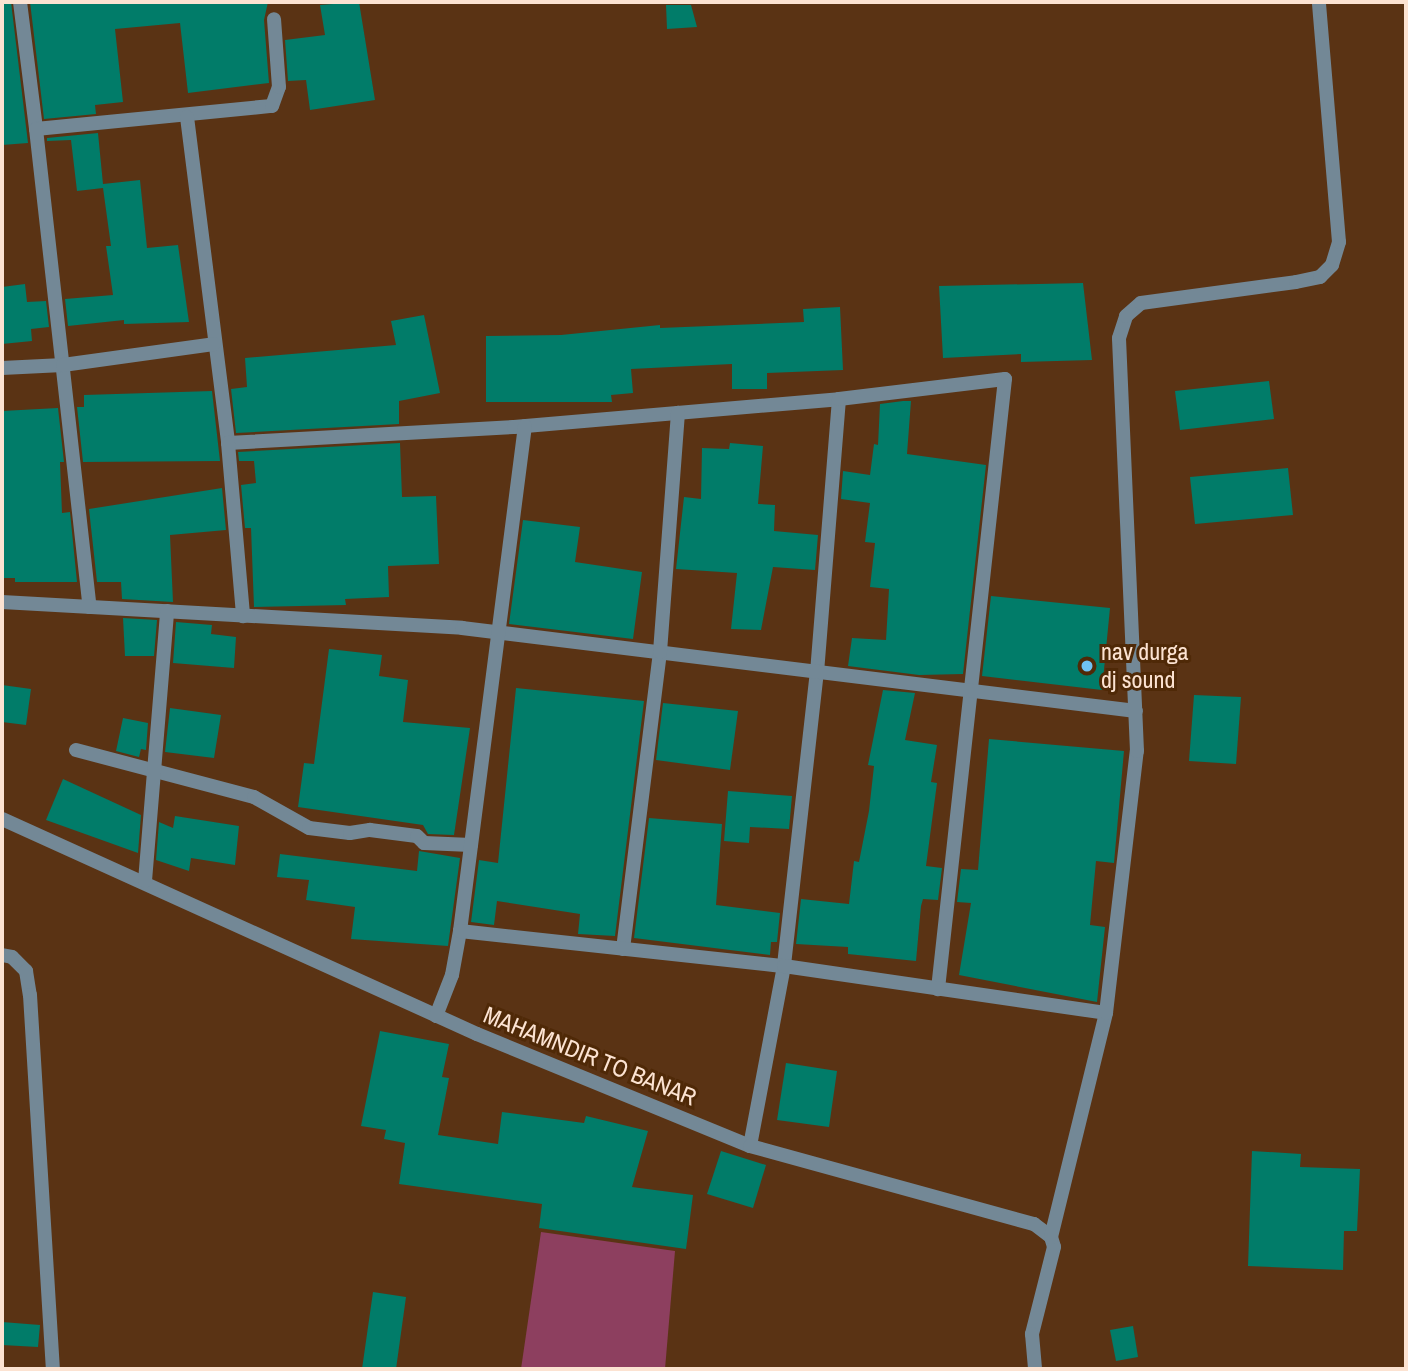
<!DOCTYPE html>
<html>
<head>
<meta charset="utf-8">
<style>
  body { margin:0 }
  #map { position:relative; width:1408px; height:1371px; overflow:hidden; background:#5a3314; font-family:"Archivo Narrow",sans-serif }
  div>[style] { position:absolute }
  .green>* { inset:0; background:#8d3f5f }
  .building>* { inset:0; background:#017c69 }
  .street>* { height:14px; margin:-7px; padding:0 7px; transform-origin:7px; border-radius:7px; background:#738896 }
  .dots>* { width:19px; height:19px; translate:-50% -50%; box-sizing:border-box; border:4px solid #4f2907; border-radius:50% }
  span { translate:-50% -50%; white-space:nowrap; text-align:center; line-height:1.15; -webkit-text-stroke:6px #4f2907; paint-order:stroke }
  .poi-label { font-size:24px; color:#fce3d2 }
  .left { translate:0 -50%; text-align:left }
  .street-label { font-size:24px; color:#fce3d2 }
  .frame { position:absolute; inset:0; border:4px solid #fce3d2; pointer-events:none }
</style>
</head>
<body>
<div id="map">
  <div class="green">
    <i style="clip-path:polygon(541px 1232px,675px 1251px,665px 1369px,521px 1369px)"></i>
  </div>
  <div class="building">
    <i style="clip-path:polygon(2px 2px,11px 2px,28px 143px,2px 145px)"></i>
    <i style="clip-path:polygon(30px 2px,268px 2px,264px 20px,269px 83px,188px 93px,180px 23px,115px 29px,123px 102px,95px 105px,96px 114px,44px 119px)"></i>
    <i style="clip-path:polygon(359px 2px,375px 100px,310px 110px,306px 80px,288px 81px,285px 40px,325px 35px,320px 5px)"></i>
    <i style="clip-path:polygon(666px 5px,691px 5px,697px 27px,667px 29px)"></i>
    <i style="clip-path:polygon(98px 133px,103px 184px,140px 180px,147px 248px,178px 245px,189px 322px,124px 324px,124px 320px,68px 326px,65px 299px,113px 295px,106px 246px,111px 246px,103px 188px,77px 191px,71px 140px,47px 141px,47px 138px)"></i>
    <i style="clip-path:polygon(1083px 283px,1092px 360px,1021px 362px,1021px 354px,943px 358px,939px 286px)"></i>
    <i style="clip-path:polygon(25px 284px,27px 302px,46px 301px,49px 327px,31px 329px,32px 341px,2px 344px,2px 287px)"></i>
    <i style="clip-path:polygon(840px 307px,843px 370px,767px 373px,767px 389px,732px 389px,732px 364px,631px 369px,633px 393px,611px 395px,612px 402px,486px 402px,486px 336px,561px 335px,660px 325px,660px 328px,804px 322px,803px 309px)"></i>
    <i style="clip-path:polygon(424px 315px,440px 393px,399px 401px,399px 424px,236px 433px,231px 389px,247px 387px,245px 358px,396px 345px,391px 321px)"></i>
    <i style="clip-path:polygon(1269px 381px,1274px 419px,1180px 430px,1175px 391px)"></i>
    <i style="clip-path:polygon(212px 391px,220px 461px,83px 462px,77px 407px,84px 407px,84px 395px)"></i>
    <i style="clip-path:polygon(903px 401px,911px 401px,907px 454px,986px 465px,963px 674px,919px 675px,848px 666px,852px 638px,886px 640px,889px 589px,870px 587px,875px 543px,865px 542px,870px 503px,841px 499px,843px 471px,870px 475px,874px 444px,878px 445px,880px 404px)"></i>
    <i style="clip-path:polygon(58px 408px,64px 462px,60px 462px,62px 513px,70px 512px,77px 582px,15px 582px,15px 578px,2px 578px,2px 411px)"></i>
    <i style="clip-path:polygon(400px 443px,402px 497px,436px 496px,439px 564px,388px 566px,389px 597px,345px 599px,346px 605px,254px 607px,251px 528px,245px 528px,241px 485px,256px 483px,254px 461px,239px 461px,238px 452px)"></i>
    <i style="clip-path:polygon(730px 443px,763px 446px,758px 504px,775px 505px,774px 531px,818px 535px,815px 570px,773px 567px,761px 630px,731px 629px,737px 573px,676px 569px,684px 497px,701px 499px,702px 448px,729px 449px)"></i>
    <i style="clip-path:polygon(1288px 468px,1293px 515px,1195px 524px,1190px 477px)"></i>
    <i style="clip-path:polygon(222px 488px,226px 530px,170px 535px,173px 602px,122px 599px,121px 582px,97px 582px,89px 509px)"></i>
    <i style="clip-path:polygon(523px 520px,580px 527px,575px 562px,642px 572px,633px 639px,509px 624px)"></i>
    <i style="clip-path:polygon(991px 596px,1110px 608px,1102px 690px,982px 676px)"></i>
    <i style="clip-path:polygon(123px 618px,157px 620px,154px 656px,125px 656px)"></i>
    <i style="clip-path:polygon(176px 622px,212px 625px,211px 634px,236px 637px,234px 668px,173px 663px)"></i>
    <i style="clip-path:polygon(329px 649px,382px 655px,379px 676px,408px 680px,403px 722px,470px 728px,454px 835px,428px 834px,423px 825px,298px 807px,304px 763px,314px 764px)"></i>
    <i style="clip-path:polygon(2px 685px,31px 689px,26px 725px,2px 722px)"></i>
    <i style="clip-path:polygon(516px 688px,644px 701px,615px 936px,578px 934px,580px 914px,497px 901px,494px 925px,471px 922px,479px 860px,498px 863px)"></i>
    <i style="clip-path:polygon(883px 690px,915px 693px,905px 740px,937px 745px,931px 782px,937px 783px,926px 866px,942px 868px,938px 900px,923px 899px,921px 906px,916px 961px,848px 954px,848px 947px,796px 944px,801px 899px,849px 904px,854px 861px,859px 862px,869px 811px,874px 766px,868px 765px)"></i>
    <i style="clip-path:polygon(1194px 695px,1241px 697px,1236px 764px,1189px 761px)"></i>
    <i style="clip-path:polygon(663px 703px,738px 711px,730px 770px,656px 760px)"></i>
    <i style="clip-path:polygon(170px 708px,221px 715px,214px 758px,165px 752px)"></i>
    <i style="clip-path:polygon(123px 718px,148px 723px,146px 750px,141px 749px,139px 757px,116px 751px)"></i>
    <i style="clip-path:polygon(989px 739px,1124px 751px,1114px 863px,1096px 861px,1090px 925px,1105px 927px,1097px 1002px,959px 975px,971px 903px,957px 902px,961px 869px,978px 870px)"></i>
    <i style="clip-path:polygon(63px 779px,141px 815px,138px 853px,46px 820px)"></i>
    <i style="clip-path:polygon(728px 791px,792px 796px,789px 829px,750px 827px,749px 843px,724px 841px)"></i>
    <i style="clip-path:polygon(175px 816px,239px 826px,235px 865px,191px 858px,189px 871px,156px 860px,159px 822px,173px 828px)"></i>
    <i style="clip-path:polygon(649px 818px,722px 824px,716px 905px,780px 913px,777px 942px,771px 942px,770px 955px,634px 938px)"></i>
    <i style="clip-path:polygon(419px 851px,460px 858px,448px 946px,351px 939px,355px 907px,306px 900px,309px 880px,277px 877px,280px 854px,417px 871px)"></i>
    <i style="clip-path:polygon(380px 1031px,449px 1044px,442px 1077px,449px 1078px,438px 1135px,498px 1144px,502px 1112px,584px 1123px,586px 1116px,648px 1131px,632px 1187px,693px 1195px,686px 1249px,539px 1228px,542px 1204px,399px 1184px,405px 1143px,384px 1139px,386px 1130px,361px 1126px)"></i>
    <i style="clip-path:polygon(786px 1063px,837px 1071px,829px 1127px,777px 1120px)"></i>
    <i style="clip-path:polygon(721px 1151px,766px 1165px,753px 1208px,707px 1194px)"></i>
    <i style="clip-path:polygon(1252px 1151px,1301px 1154px,1300px 1167px,1360px 1169px,1357px 1231px,1344px 1231px,1343px 1270px,1248px 1266px)"></i>
    <i style="clip-path:polygon(373px 1292px,406px 1297px,396px 1369px,362px 1369px)"></i>
    <i style="clip-path:polygon(2px 1322px,40px 1325px,38px 1347px,2px 1345px)"></i>
    <i style="clip-path:polygon(1133px 1326px,1138px 1357px,1116px 1361px,1110px 1330px)"></i>
  </div>
  <div class="street">
    <i style="left:20px;top:2px;width:128px;rotate:82.8deg"></i>
    <i style="left:36px;top:129px;width:237px;rotate:-5.6deg"></i>
    <i style="left:272px;top:106px;width:20px;rotate:-70deg"></i>
    <i style="left:279px;top:87px;width:68px;rotate:-94.2deg"></i>
    <i style="left:187px;top:117px;width:329px;rotate:82.8deg"></i>
    <i style="left:228px;top:443px;width:286px;rotate:-3.2deg"></i>
    <i style="left:514px;top:427px;width:326px;rotate:-4.9deg"></i>
    <i style="left:839px;top:399px;width:273px;rotate:94.6deg"></i>
    <i style="left:817px;top:671px;width:297px;rotate:96.4deg"></i>
    <i style="left:784px;top:966px;width:183px;rotate:100.7deg"></i>
    <i style="left:36px;top:129px;width:481px;rotate:83.6deg"></i>
    <i style="left:2px;top:368px;width:61px;rotate:-2.8deg"></i>
    <i style="left:63px;top:365px;width:152px;rotate:-7.9deg"></i>
    <i style="left:839px;top:399px;width:167px;rotate:-6.9deg"></i>
    <i style="left:1005px;top:379px;width:614px;rotate:96.27deg"></i>
    <i style="left:228px;top:443px;width:174px;rotate:85deg"></i>
    <i style="left:2px;top:602px;width:461px;rotate:3.2deg"></i>
    <i style="left:462px;top:628px;width:679px;rotate:7.02deg"></i>
    <i style="left:76px;top:750px;width:184px;rotate:14.8deg"></i>
    <i style="left:254px;top:797px;width:63px;rotate:29.4deg"></i>
    <i style="left:309px;top:828px;width:41px;rotate:7deg"></i>
    <i style="left:350px;top:833px;width:20px;rotate:-9deg"></i>
    <i style="left:370px;top:830px;width:47px;rotate:7.3deg"></i>
    <i style="left:417px;top:836px;width:10px;rotate:45deg"></i>
    <i style="left:424px;top:843px;width:47px;rotate:2.4deg"></i>
    <i style="left:2px;top:819px;width:521px;rotate:24.35deg"></i>
    <i style="left:477px;top:1034px;width:295px;rotate:22.3deg"></i>
    <i style="left:750px;top:1146px;width:295px;rotate:15.4deg"></i>
    <i style="left:1034px;top:1224px;width:21px;rotate:37deg"></i>
    <i style="left:1051px;top:1237px;width:10px;rotate:73deg"></i>
    <i style="left:1054px;top:1247px;width:90px;rotate:104.2deg"></i>
    <i style="left:1032px;top:1334px;width:35px;rotate:85deg"></i>
    <i style="left:145px;top:881px;width:271px;rotate:-85.3deg"></i>
    <i style="left:460px;top:931px;width:509px;rotate:-82.67deg"></i>
    <i style="left:623px;top:949px;width:299px;rotate:-82.9deg"></i>
    <i style="left:660px;top:652px;width:240px;rotate:-85.7deg"></i>
    <i style="left:2px;top:955px;width:10px;rotate:11deg"></i>
    <i style="left:12px;top:957px;width:20px;rotate:45deg"></i>
    <i style="left:26px;top:971px;width:24px;rotate:81deg"></i>
    <i style="left:30px;top:995px;width:375px;rotate:86.5deg"></i>
    <i style="left:436px;top:1016px;width:44px;rotate:-68.7deg"></i>
    <i style="left:452px;top:975px;width:45px;rotate:-79.7deg"></i>
    <i style="left:460px;top:931px;width:326px;rotate:6.2deg"></i>
    <i style="left:784px;top:966px;width:325px;rotate:8.3deg"></i>
    <i style="left:1051px;top:1237px;width:231px;rotate:-76.2deg"></i>
    <i style="left:1106px;top:1013px;width:264px;rotate:-83.3deg"></i>
    <i style="left:1137px;top:751px;width:413px;rotate:-92.5deg"></i>
    <i style="left:1119px;top:338px;width:23px;rotate:-72deg"></i>
    <i style="left:1126px;top:316px;width:20px;rotate:-41deg"></i>
    <i style="left:1141px;top:303px;width:156px;rotate:-7.7deg"></i>
    <i style="left:1296px;top:282px;width:25px;rotate:-12deg"></i>
    <i style="left:1320px;top:277px;width:17px;rotate:-45deg"></i>
    <i style="left:1332px;top:265px;width:24px;rotate:-73deg"></i>
    <i style="left:1339px;top:242px;width:241px;rotate:-94.8deg"></i>
  </div>
  <div class="dots">
    <i style="left:1087px;top:666px;background:#6fc2f4"></i>
  </div>
  <div class="poi-label">
    <span class="left" style="left:1101px;top:666px">nav durga<br>dj sound</span>
  </div>
  <div class="street-label">
    <span style="left:590px;top:1056px;rotate:22deg">MAHAMNDIR TO BANAR</span>
  </div>
  <div class="frame"></div>
</div>
</body>
</html>
